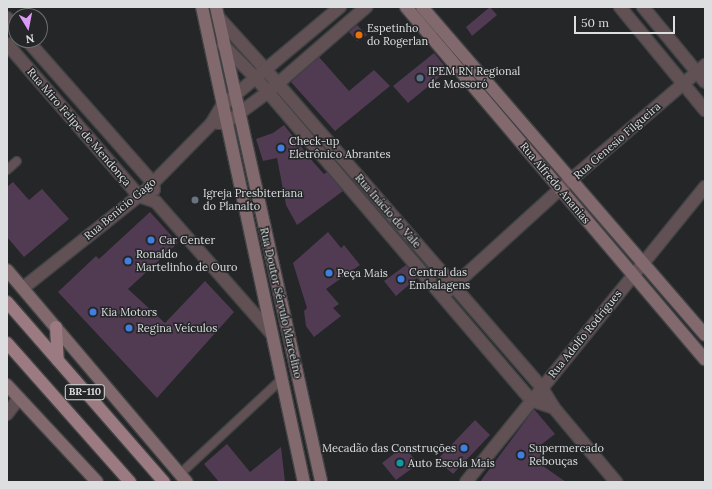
<!DOCTYPE html>
<html>
<head>
<meta charset="utf-8">
<style>
  body { margin:0 }
  #map { position:relative; width:712px; height:489px; overflow:hidden; background:#242628; font-family:Lora,serif }
  div>[style] { position:absolute }
  .building>* { inset:0; background:#513b53 }
  .roads { filter:drop-shadow(1px 0 #414345) drop-shadow(-1px 0 #414345) drop-shadow(0 1px #414345) drop-shadow(0 -1px #414345) }
  .lane>* { height:8px; margin:-4px; padding:0 4px; transform-origin:4px; border-radius:4px; background:#615154 }
  .street>* { height:12px; margin:-6px; padding:0 6px; transform-origin:6px; border-radius:6px; background:#615154 }
  .secondary>* { height:12px; margin:-6px; padding:0 6px; transform-origin:6px; border-radius:6px; background:#82696e }
  .primary>* { height:12px; margin:-6px; padding:0 6px; transform-origin:6px; border-radius:6px; background:#9b7b81 }
  .dots>* { width:11px; height:11px; translate:-50% -50%; box-sizing:border-box; border:2px solid #242628; border-radius:50% }
  span { translate:-50% -50%; white-space:nowrap; text-align:center; line-height:1.15; -webkit-text-stroke:3px #242628; paint-order:stroke }
  .shield-label span { padding:1px 3px; background:#242628; border:1px solid; border-radius:3px; -webkit-text-stroke-width:0 }
  .shield-label { font-size:10px; color:#dcdedf; font-weight:700 }
  .poi-label { font-size:11px; color:#dcdedf }
  .left { translate:0 -50%; text-align:left }
  .right { translate:-100% -50%; text-align:right }
  .street-label { font-size:11px; color:#dcdedf }
  .frame { position:absolute; inset:0; border:8px solid #dcdedf; pointer-events:none }
  .north { position:absolute; left:8px; top:8px; width:40px; height:40px; box-sizing:border-box; background:#242628; border:1px solid #6e7071; border-radius:50%; rotate:170deg; font-size:11px; font-weight:700; line-height:16px; text-align:center; color:#dcdedf }
  .north::after { content:''; display:block; margin:auto; width:14px; height:18px; background:#da9af6; clip-path:polygon(50% 0,100% 100%,50% 72%,0 100%) }
  .scale { position:absolute; left:574px; top:16px; width:101px; height:18px; box-sizing:border-box; border:2px solid #dcdedf; border-top:0; padding-left:5px; font-size:12px; line-height:14px; white-space:nowrap; color:#dcdedf; -webkit-text-stroke:3px #242628; paint-order:stroke }
</style>
</head>
<body>
<div id="map">
  <div class="building">
    <i style="clip-path:polygon(490px 7px,497px 15px,472px 36px,466px 27px)"></i>
    <i style="clip-path:polygon(357px 25px,367px 35px,357px 41px,349px 32px)"></i>
    <i style="clip-path:polygon(434px 53px,448px 70px,408px 103px,393px 86px)"></i>
    <i style="clip-path:polygon(319px 57px,349px 91px,374px 70px,390px 86px,335px 131px,291px 82px)"></i>
    <i style="clip-path:polygon(284px 125px,314px 163px,324px 174px,327px 172px,343px 191px,297px 225px,286px 205px,277px 158px,263px 161px,256px 139px,273px 133px)"></i>
    <i style="clip-path:polygon(13px 182px,29px 200px,42px 189px,69px 219px,24px 257px,7px 237px,7px 187px)"></i>
    <i style="clip-path:polygon(150px 212px,178px 243px,128px 289px,165px 323px,205px 281px,234px 312px,157px 398px,58px 292px,96px 256px,99px 259px)"></i>
    <i style="clip-path:polygon(328px 232px,341px 248px,344px 245px,360px 265px,326px 289px,339px 304px,333px 308px,341px 316px,314px 337px,306px 326px,304px 311px,307px 308px,293px 263px)"></i>
    <i style="clip-path:polygon(406px 265px,417px 278px,396px 296px,384px 281px)"></i>
    <i style="clip-path:polygon(534px 409px,555px 434px,542px 444px,543px 466px,566px 482px,480px 482px)"></i>
    <i style="clip-path:polygon(475px 420px,490px 435px,453px 474px,437px 460px)"></i>
    <i style="clip-path:polygon(227px 444px,250px 472px,281px 447px,285px 482px,219px 482px,204px 464px)"></i>
    <i style="clip-path:polygon(404px 446px,418px 464px,396px 480px,382px 463px)"></i>
  </div>
  <div class="roads">
    <div class="lane">
      <i style="left:7px;top:170px;width:13px;rotate:-42deg"></i>
      <i style="left:180px;top:474px;width:139px;rotate:-43deg"></i>
    </div>
    <div class="street">
      <i style="left:620px;top:7px;width:134px;rotate:50.5deg"></i>
      <i style="left:643px;top:7px;width:97px;rotate:50.4deg"></i>
      <i style="left:218px;top:17px;width:70px;rotate:47.9deg"></i>
      <i style="left:265px;top:69px;width:422px;rotate:49deg"></i>
      <i style="left:542px;top:388px;width:23px;rotate:59deg"></i>
      <i style="left:554px;top:408px;width:97px;rotate:50deg"></i>
      <i style="left:7px;top:18px;width:13px;rotate:48deg"></i>
      <i style="left:27px;top:40px;width:191px;rotate:48.6deg"></i>
      <i style="left:153px;top:183px;width:7px;rotate:82deg"></i>
      <i style="left:7px;top:44px;width:201px;rotate:49deg"></i>
      <i style="left:139px;top:196px;width:18px;rotate:19deg"></i>
      <i style="left:156px;top:202px;width:176px;rotate:48.7deg"></i>
      <i style="left:223px;top:45px;width:47px;rotate:45deg"></i>
      <i style="left:256px;top:78px;width:423px;rotate:49.5deg"></i>
      <i style="left:531px;top:400px;width:24px;rotate:19deg"></i>
      <i style="left:218px;top:123px;width:8px"></i>
      <i style="left:226px;top:123px;width:52px;rotate:-36.4deg"></i>
      <i style="left:268px;top:92px;width:130px;rotate:-40.9deg"></i>
      <i style="left:23px;top:288px;width:156px;rotate:-38.5deg"></i>
      <i style="left:145px;top:191px;width:94px;rotate:-45.4deg"></i>
      <i style="left:211px;top:124px;width:21px;rotate:-59deg"></i>
      <i style="left:222px;top:106px;width:154px;rotate:-40deg"></i>
      <i style="left:448px;top:291px;width:151px;rotate:-42.3deg"></i>
      <i style="left:560px;top:189px;width:191px;rotate:-40.5deg"></i>
      <i style="left:7px;top:414px;width:20px;rotate:-53deg"></i>
      <i style="left:466px;top:482px;width:380px;rotate:-51deg"></i>
    </div>
    <div class="secondary">
      <i style="left:202px;top:7px;width:486px;rotate:77.9deg"></i>
      <i style="left:216px;top:7px;width:486px;rotate:77.5deg"></i>
      <i style="left:406px;top:7px;width:462px;rotate:49.7deg"></i>
      <i style="left:422px;top:7px;width:433px;rotate:49.2deg"></i>
      <i style="left:7px;top:270px;width:278px;rotate:49.7deg"></i>
      <i style="left:7px;top:385px;width:132px;rotate:47.1deg"></i>
    </div>
    <div class="primary">
      <i style="left:7px;top:302px;width:239px;rotate:48.9deg"></i>
      <i style="left:56px;top:327px;width:33px;rotate:87deg"></i>
      <i style="left:7px;top:343px;width:186px;rotate:48.5deg"></i>
    </div>
  </div>
  <div class="dots">
    <i style="left:359px;top:35px;background:#e8710a"></i>
    <i style="left:420px;top:78px;background:#5c6f8a"></i>
    <i style="left:281px;top:148px;background:#3f7fe0"></i>
    <i style="left:195px;top:200px;background:#6b7280"></i>
    <i style="left:151px;top:240px;background:#3f7fe0"></i>
    <i style="left:128px;top:261px;background:#3f7fe0"></i>
    <i style="left:329px;top:273px;background:#3f7fe0"></i>
    <i style="left:401px;top:279px;background:#3f7fe0"></i>
    <i style="left:93px;top:312px;background:#3f7fe0"></i>
    <i style="left:129px;top:328px;background:#3f7fe0"></i>
    <i style="left:464px;top:448px;background:#3f7fe0"></i>
    <i style="left:521px;top:455px;background:#3f7fe0"></i>
    <i style="left:400px;top:463px;background:#0f9aa8"></i>
  </div>
  <div class="shield-label">
    <span style="left:85px;top:392px">BR-110</span>
  </div>
  <div class="poi-label">
    <span class="left" style="left:367px;top:35px">Espetinho<br>do Rogerlan</span>
    <span class="left" style="left:428px;top:78px">IPEM RN Regional<br>de Mossoró</span>
    <span class="left" style="left:289px;top:148px">Check-up<br>Eletrônico Abrantes</span>
    <span class="left" style="left:203px;top:200px">Igreja Presbiteriana<br>do Planalto</span>
    <span class="left" style="left:159px;top:240px">Car Center</span>
    <span class="left" style="left:136px;top:261px">Ronaldo<br>Martelinho de Ouro</span>
    <span class="left" style="left:337px;top:273px">Peça Mais</span>
    <span class="left" style="left:409px;top:279px">Central das<br>Embalagens</span>
    <span class="left" style="left:101px;top:312px">Kia Motors</span>
    <span class="left" style="left:137px;top:328px">Regina Veículos</span>
    <span class="right" style="left:456px;top:448px">Mecadão das Construções</span>
    <span class="left" style="left:529px;top:455px">Supermercado<br>Rebouças</span>
    <span class="left" style="left:408px;top:463px">Auto Escola Mais</span>
  </div>
  <div class="street-label">
    <span style="left:79px;top:127px;rotate:49deg">Rua Miro Felipe de Mendonça</span>
    <span style="left:617px;top:141px;rotate:-41deg">Rua Genesio Filgueira</span>
    <span style="left:555px;top:183px;rotate:50deg">Rua Alfredo Ananias</span>
    <span style="left:120px;top:209px;rotate:-40deg">Rua Benício Gago</span>
    <span style="left:388px;top:211px;rotate:49deg">Rua Inácio do Vale</span>
    <span style="left:281px;top:303px;rotate:77deg">Rua Doutor Sérvulo Marcelino</span>
    <span style="left:585px;top:334px;rotate:-51deg">Rua Adolfo Rodrigues</span>
  </div>
  <div class="frame"></div>
  <div class="north">N</div>
  <div class="scale">50 m</div>
</div>
</body>
</html>
